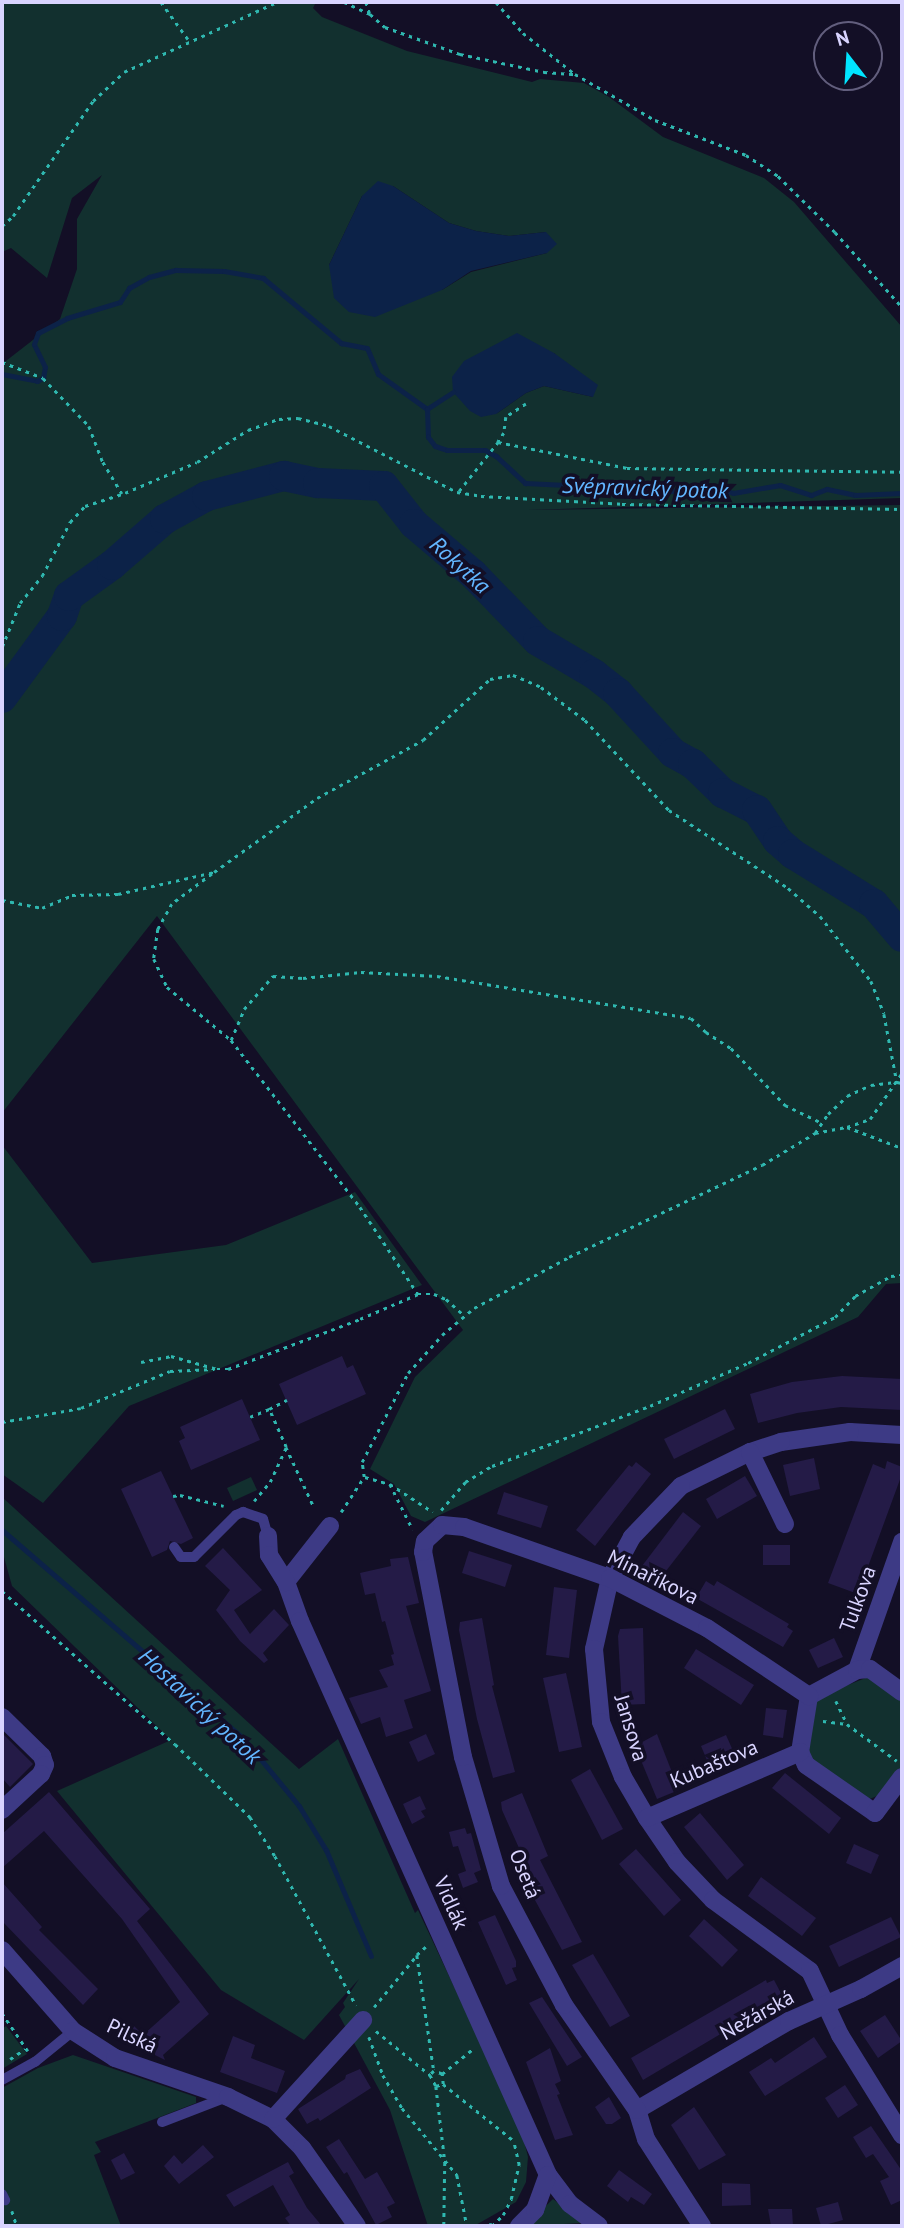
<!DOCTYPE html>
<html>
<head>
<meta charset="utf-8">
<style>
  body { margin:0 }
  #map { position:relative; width:904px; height:2228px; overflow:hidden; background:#130f26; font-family:"PT Sans",sans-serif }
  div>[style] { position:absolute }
  .green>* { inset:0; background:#12302f }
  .water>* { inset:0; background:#0c2248 }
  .stream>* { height:5px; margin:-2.5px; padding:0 2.5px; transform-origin:2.5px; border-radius:2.5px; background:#0c2248 }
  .river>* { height:30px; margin:-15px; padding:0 15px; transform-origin:15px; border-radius:15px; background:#0c2248 }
  .building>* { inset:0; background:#241b47 }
  .path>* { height:2.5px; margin-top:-1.25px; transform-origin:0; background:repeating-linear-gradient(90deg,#2fb8b0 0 3.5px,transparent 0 8.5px) }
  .service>* { height:10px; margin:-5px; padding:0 5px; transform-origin:5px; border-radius:5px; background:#3d3a85 }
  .minor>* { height:18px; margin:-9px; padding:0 9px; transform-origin:9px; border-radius:9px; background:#3d3a85 }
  span { translate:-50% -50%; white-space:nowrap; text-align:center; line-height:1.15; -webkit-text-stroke:7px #130f26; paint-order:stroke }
  .street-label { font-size:21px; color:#d9d4ff }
  .water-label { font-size:23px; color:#62b6ff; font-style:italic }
  .frame { position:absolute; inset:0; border:4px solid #d9d4ff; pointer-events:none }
  .north { position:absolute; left:813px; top:21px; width:70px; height:70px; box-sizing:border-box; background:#130f26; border:2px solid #625e7d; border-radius:50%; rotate:343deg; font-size:19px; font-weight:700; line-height:28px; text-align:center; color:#d9d4ff }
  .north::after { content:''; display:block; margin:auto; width:24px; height:32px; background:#00e5ff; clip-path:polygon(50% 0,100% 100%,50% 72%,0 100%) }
</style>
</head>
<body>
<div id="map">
  <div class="green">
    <i style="clip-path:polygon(evenodd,2px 2px,316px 2px,313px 8px,322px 17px,407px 51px,532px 82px,540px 79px,584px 83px,609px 97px,663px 137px,764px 178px,794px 202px,902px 327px,902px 498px,527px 510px,902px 505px,902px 1283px,886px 1284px,858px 1317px,425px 1522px,411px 1516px,394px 1484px,370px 1469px,415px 1377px,463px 1330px,157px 916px,2px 1113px,2px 364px,60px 319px,77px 269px,77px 219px,102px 175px,72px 198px,47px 278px,11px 248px,2px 252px,2px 2px,393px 186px,449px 223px,476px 231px,509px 236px,546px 232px,547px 253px,471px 272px,442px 290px,329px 265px,362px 196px,393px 186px,2px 2px,554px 353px,593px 397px,544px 386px,526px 393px,496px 414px,554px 353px)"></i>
    <i style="clip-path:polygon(2px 1145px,92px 1263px,226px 1245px,355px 1192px,422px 1285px,129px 1406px,43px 1503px,2px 1474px)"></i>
    <i style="clip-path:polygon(251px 1477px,257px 1490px,233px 1501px,227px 1488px)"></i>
    <i style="clip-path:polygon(2px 1497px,299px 1769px,338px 1739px,415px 1913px,418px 1910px,521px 2129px,528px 2157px,526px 2182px,516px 2202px,474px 2226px,428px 2226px,390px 2110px,339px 2015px,345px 2007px,343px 2003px,359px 1979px,304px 2040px,221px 1990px,57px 1791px,171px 1740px,12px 1586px,2px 1550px)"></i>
    <i style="clip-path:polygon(868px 1677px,902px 1700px,902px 1767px,882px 1794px,867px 1800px,811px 1759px,808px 1749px,815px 1703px,823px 1695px)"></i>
    <i style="clip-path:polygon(6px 2026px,27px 2054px,2px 2069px,2px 2029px)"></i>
    <i style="clip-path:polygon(73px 2055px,196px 2097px,196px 2103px,95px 2142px,101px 2152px,94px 2155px,121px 2226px,2px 2226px,2px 2088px,38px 2068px)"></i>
    <i style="clip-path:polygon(553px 2199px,583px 2223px,525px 2226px)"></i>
  </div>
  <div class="water">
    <i style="clip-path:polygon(378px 181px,393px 186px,449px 223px,476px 231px,509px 236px,546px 232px,557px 244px,547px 253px,471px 271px,442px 290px,375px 317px,349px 312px,334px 298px,329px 265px,362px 196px)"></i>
    <i style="clip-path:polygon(517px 333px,554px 353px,598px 385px,593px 397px,544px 386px,526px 393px,496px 414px,481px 417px,470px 411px,453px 392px,452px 377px,464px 361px)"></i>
  </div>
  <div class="stream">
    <i style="left:2px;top:374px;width:36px;rotate:11deg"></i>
    <i style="left:37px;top:381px;width:7px;rotate:-27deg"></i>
    <i style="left:43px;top:378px;width:11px;rotate:-80deg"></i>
    <i style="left:45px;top:367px;width:25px;rotate:-116deg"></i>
    <i style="left:34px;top:344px;width:12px;rotate:-70deg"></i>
    <i style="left:38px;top:333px;width:33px;rotate:-27deg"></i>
    <i style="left:67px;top:318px;width:55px;rotate:-16.8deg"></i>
    <i style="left:120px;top:302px;width:17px;rotate:-57deg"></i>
    <i style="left:129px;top:288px;width:23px;rotate:-29deg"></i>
    <i style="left:149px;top:277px;width:28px;rotate:-15deg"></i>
    <i style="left:176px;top:270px;width:48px;rotate:1.2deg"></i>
    <i style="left:224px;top:271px;width:40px;rotate:10deg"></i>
    <i style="left:263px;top:278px;width:102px;rotate:39.8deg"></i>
    <i style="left:341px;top:343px;width:26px;rotate:11deg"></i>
    <i style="left:367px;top:348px;width:28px;rotate:67deg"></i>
    <i style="left:378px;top:374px;width:60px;rotate:35.5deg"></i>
    <i style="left:453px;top:392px;width:31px;rotate:147deg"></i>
    <i style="left:427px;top:409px;width:28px;rotate:88deg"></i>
    <i style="left:428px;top:437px;width:11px;rotate:52deg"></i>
    <i style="left:435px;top:446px;width:13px;rotate:18deg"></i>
    <i style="left:447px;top:450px;width:38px"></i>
    <i style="left:485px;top:450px;width:13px;rotate:29deg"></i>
    <i style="left:496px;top:456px;width:40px;rotate:43deg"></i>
    <i style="left:525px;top:483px;width:83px;rotate:2.8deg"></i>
    <i style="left:608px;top:487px;width:45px;rotate:7.6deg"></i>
    <i style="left:653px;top:493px;width:58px;rotate:-5.9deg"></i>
    <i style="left:711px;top:487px;width:23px;rotate:15deg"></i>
    <i style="left:733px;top:493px;width:48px;rotate:-9.7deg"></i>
    <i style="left:780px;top:485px;width:33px;rotate:18deg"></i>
    <i style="left:811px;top:495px;width:17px;rotate:-21deg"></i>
    <i style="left:827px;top:489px;width:29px;rotate:12deg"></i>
    <i style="left:855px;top:495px;width:47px;rotate:-2.4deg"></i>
    <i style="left:2px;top:1530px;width:320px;rotate:40.8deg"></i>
    <i style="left:244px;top:1739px;width:87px;rotate:50.6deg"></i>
    <i style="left:299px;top:1806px;width:52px;rotate:58.5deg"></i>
    <i style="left:326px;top:1850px;width:115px;rotate:67deg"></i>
  </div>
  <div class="river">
    <i style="left:2px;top:698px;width:102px;rotate:-53.8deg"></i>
    <i style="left:62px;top:616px;width:21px;rotate:-71deg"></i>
    <i style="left:69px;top:596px;width:53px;rotate:-35.8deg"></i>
    <i style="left:112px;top:565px;width:70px;rotate:-41deg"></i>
    <i style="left:165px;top:519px;width:48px;rotate:-28.7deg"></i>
    <i style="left:207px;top:496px;width:80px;rotate:-14.6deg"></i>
    <i style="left:284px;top:476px;width:35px;rotate:12deg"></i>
    <i style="left:318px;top:483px;width:66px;rotate:2.6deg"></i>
    <i style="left:384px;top:486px;width:48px;rotate:51.7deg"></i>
    <i style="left:414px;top:524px;width:77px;rotate:40.3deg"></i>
    <i style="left:473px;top:574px;width:93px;rotate:45.9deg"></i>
    <i style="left:538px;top:641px;width:65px;rotate:30.5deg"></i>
    <i style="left:594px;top:674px;width:31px;rotate:38deg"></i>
    <i style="left:618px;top:693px;width:81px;rotate:47.5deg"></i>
    <i style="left:673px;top:753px;width:23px;rotate:29deg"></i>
    <i style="left:693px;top:764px;width:42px;rotate:44deg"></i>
    <i style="left:723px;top:793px;width:38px;rotate:27deg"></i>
    <i style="left:757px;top:810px;width:37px;rotate:56deg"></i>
    <i style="left:778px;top:841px;width:20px;rotate:41deg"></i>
    <i style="left:793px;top:854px;width:95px;rotate:31.7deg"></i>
    <i style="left:874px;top:904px;width:43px;rotate:49.7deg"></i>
  </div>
  <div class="building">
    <i style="clip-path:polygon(342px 1356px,347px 1368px,353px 1365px,366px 1394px,297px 1425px,279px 1384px)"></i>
    <i style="clip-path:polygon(842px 1376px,902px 1379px,902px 1410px,841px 1407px,797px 1413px,758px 1423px,750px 1394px,792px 1382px)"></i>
    <i style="clip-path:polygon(242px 1399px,260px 1440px,191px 1470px,179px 1441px,185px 1438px,180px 1427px)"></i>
    <i style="clip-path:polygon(725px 1409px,735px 1429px,674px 1459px,664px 1439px)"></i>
    <i style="clip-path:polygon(814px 1458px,820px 1489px,790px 1496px,783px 1465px)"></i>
    <i style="clip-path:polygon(887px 1461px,902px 1467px,902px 1474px,858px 1594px,828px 1583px,873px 1464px,885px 1469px)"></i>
    <i style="clip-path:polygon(636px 1462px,651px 1474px,595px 1546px,576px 1530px,629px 1465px,632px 1467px)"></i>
    <i style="clip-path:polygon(161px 1471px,193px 1538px,181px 1544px,170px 1541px,167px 1550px,152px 1557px,121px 1489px)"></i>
    <i style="clip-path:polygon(745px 1476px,757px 1496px,717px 1519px,706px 1499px)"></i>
    <i style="clip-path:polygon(504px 1492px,548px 1506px,541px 1528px,497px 1514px)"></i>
    <i style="clip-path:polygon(683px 1512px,701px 1526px,659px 1580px,642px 1566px)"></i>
    <i style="clip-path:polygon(763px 1545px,790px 1545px,790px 1565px,763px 1565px)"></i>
    <i style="clip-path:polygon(223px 1548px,262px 1590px,234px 1610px,250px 1634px,274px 1609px,289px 1625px,263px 1653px,268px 1660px,264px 1663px,240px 1641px,216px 1610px,230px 1590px,205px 1566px)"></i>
    <i style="clip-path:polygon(469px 1551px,512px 1565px,505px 1587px,462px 1573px)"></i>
    <i style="clip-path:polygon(408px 1557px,419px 1603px,406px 1606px,431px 1691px,404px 1700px,413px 1728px,386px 1737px,380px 1717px,361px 1724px,349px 1698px,388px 1687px,379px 1670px,394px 1665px,391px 1655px,394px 1654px,385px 1621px,382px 1622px,375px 1593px,365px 1595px,360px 1573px,391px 1566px,390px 1559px)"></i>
    <i style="clip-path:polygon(706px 1581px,714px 1586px,717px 1581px,789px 1624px,787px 1627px,793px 1631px,783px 1647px,696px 1598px)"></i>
    <i style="clip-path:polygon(554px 1587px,577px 1590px,569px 1658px,546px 1655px)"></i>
    <i style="clip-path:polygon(482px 1618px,494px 1685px,492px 1686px,515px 1772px,493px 1778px,477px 1719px,459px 1630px,460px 1622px)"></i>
    <i style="clip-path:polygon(643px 1628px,645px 1704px,622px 1705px,618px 1636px,620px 1629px)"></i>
    <i style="clip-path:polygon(834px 1638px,843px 1657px,818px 1668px,809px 1650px)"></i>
    <i style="clip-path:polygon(696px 1649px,754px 1685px,741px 1705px,684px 1668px)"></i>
    <i style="clip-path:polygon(566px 1673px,582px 1747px,559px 1752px,543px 1678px)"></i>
    <i style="clip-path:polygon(766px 1708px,787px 1710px,783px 1738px,763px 1735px)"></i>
    <i style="clip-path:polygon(2px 1733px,33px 1764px,10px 1787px,2px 1778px)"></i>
    <i style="clip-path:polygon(426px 1734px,435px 1754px,418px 1762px,409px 1742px)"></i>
    <i style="clip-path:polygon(657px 1734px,679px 1790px,657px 1799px,635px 1746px)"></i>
    <i style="clip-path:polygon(726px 1735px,734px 1753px,709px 1765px,701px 1746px)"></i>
    <i style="clip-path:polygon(590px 1769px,623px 1829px,602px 1840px,571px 1780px)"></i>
    <i style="clip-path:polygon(785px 1773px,841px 1818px,829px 1834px,772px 1788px)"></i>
    <i style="clip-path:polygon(49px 1792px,150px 1909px,137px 1921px,209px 2014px,163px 2055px,165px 2060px,121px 2038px,134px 2026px,143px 2035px,180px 2002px,122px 1919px,44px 1831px,2px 1868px,2px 1834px)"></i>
    <i style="clip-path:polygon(522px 1793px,548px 1856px,540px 1860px,582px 1942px,562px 1950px,529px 1889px,536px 1886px,502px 1810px,501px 1802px)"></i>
    <i style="clip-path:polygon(420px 1796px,426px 1809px,421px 1811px,425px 1817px,412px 1824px,403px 1804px)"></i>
    <i style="clip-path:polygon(700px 1813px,744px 1865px,727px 1880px,684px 1827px)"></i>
    <i style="clip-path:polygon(465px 1828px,467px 1834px,471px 1833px,481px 1870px,474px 1873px,478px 1882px,463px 1888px,458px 1874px,466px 1871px,458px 1846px,453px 1847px,449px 1832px)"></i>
    <i style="clip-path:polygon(854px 1844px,879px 1855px,871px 1874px,846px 1863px)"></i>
    <i style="clip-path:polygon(636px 1849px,681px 1900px,664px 1916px,619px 1864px)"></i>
    <i style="clip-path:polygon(761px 1877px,816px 1918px,802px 1936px,748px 1896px)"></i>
    <i style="clip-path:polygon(2px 1882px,42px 1927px,39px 1930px,98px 1989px,83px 2005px,2px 1921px)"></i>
    <i style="clip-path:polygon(495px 1915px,516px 1961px,516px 1967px,512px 1968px,517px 1980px,506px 1985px,478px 1922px)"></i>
    <i style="clip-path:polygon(891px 1917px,901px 1937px,839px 1967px,829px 1946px)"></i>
    <i style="clip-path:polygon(704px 1919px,738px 1950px,722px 1967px,689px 1936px)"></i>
    <i style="clip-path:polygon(593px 1954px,630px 2016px,610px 2027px,572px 1965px)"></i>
    <i style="clip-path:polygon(766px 1980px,767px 1983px,774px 1980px,783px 1997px,643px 2080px,631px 2058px)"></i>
    <i style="clip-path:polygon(542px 1997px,582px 2057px,567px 2066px,529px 2003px)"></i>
    <i style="clip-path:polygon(885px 2015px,902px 2041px,878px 2058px,860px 2031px)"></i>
    <i style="clip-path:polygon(233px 2036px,255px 2045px,251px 2058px,285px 2071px,277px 2093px,220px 2072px)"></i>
    <i style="clip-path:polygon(814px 2037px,827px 2057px,765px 2096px,749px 2072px,771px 2058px,775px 2063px)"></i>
    <i style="clip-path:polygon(550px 2048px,561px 2081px,555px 2084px,560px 2094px,557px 2095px,573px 2135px,555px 2140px,526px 2062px)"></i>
    <i style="clip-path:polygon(360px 2069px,371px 2088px,320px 2121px,318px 2118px,307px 2124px,298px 2109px,345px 2079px,346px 2075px)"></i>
    <i style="clip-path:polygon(845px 2085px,858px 2105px,838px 2118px,825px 2098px)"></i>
    <i style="clip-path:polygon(609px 2097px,621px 2118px,612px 2124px,606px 2124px,595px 2107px)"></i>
    <i style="clip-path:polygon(694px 2107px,726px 2155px,699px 2170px,671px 2125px)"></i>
    <i style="clip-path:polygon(871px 2126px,902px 2171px,902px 2200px,891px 2205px,880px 2181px,889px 2177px,873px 2154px,866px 2158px,853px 2137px)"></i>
    <i style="clip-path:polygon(339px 2139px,365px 2179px,377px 2172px,395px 2203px,387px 2207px,392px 2217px,376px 2225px,347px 2172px,344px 2174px,326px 2147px)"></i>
    <i style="clip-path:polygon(203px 2145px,214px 2157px,179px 2184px,164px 2166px,174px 2155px,182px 2164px)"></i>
    <i style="clip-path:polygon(124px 2153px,135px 2173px,121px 2180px,111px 2160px)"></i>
    <i style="clip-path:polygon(288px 2162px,294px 2173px,289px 2176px,307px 2208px,322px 2226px,291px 2226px,285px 2218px,290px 2215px,273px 2185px,234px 2207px,226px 2195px)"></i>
    <i style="clip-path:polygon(619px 2170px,652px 2194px,644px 2205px,631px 2197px,628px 2202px,607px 2186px)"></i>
    <i style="clip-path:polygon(722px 2183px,750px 2184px,751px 2205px,722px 2206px)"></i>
    <i style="clip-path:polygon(838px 2202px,843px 2220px,821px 2226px,816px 2208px)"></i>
    <i style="clip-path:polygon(768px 2209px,792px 2209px,793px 2226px,771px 2226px)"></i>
  </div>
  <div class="path">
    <i style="left:161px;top:2px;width:46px;rotate:53.9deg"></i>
    <i style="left:344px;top:2px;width:29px;rotate:25deg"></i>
    <i style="left:366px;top:2px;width:13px;rotate:72deg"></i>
    <i style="left:370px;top:14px;width:20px;rotate:41deg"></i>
    <i style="left:385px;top:27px;width:80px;rotate:19.8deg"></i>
    <i style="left:460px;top:54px;width:86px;rotate:12.1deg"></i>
    <i style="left:544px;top:72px;width:31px;rotate:4deg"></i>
    <i style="left:496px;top:2px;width:41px;rotate:48.9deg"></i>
    <i style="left:523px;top:33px;width:66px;rotate:38.3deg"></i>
    <i style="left:575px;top:74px;width:92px;rotate:29.9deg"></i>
    <i style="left:655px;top:120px;width:97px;rotate:21deg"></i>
    <i style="left:746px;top:155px;width:38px;rotate:33deg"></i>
    <i style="left:778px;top:176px;width:80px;rotate:44.5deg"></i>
    <i style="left:835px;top:232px;width:101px;rotate:48.2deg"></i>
    <i style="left:2px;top:226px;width:15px;rotate:-42deg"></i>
    <i style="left:13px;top:216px;width:140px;rotate:-55.2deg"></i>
    <i style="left:93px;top:101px;width:42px;rotate:-43.1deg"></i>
    <i style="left:124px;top:72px;width:168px;rotate:-24.6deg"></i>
    <i style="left:2px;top:362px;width:44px;rotate:21.3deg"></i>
    <i style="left:43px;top:378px;width:66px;rotate:46.2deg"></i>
    <i style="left:89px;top:426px;width:39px;rotate:69deg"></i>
    <i style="left:103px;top:462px;width:37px;rotate:59deg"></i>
    <i style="left:526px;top:404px;width:24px;rotate:147deg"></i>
    <i style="left:506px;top:417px;width:16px;rotate:97deg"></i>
    <i style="left:504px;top:433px;width:11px;rotate:124deg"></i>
    <i style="left:498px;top:442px;width:132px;rotate:11.4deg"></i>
    <i style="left:627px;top:468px;width:275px;rotate:0.8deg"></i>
    <i style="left:459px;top:491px;width:63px;rotate:-51.5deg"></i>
    <i style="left:2px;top:647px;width:48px;rotate:-67.8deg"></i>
    <i style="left:20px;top:603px;width:35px;rotate:-51deg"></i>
    <i style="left:42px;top:576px;width:61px;rotate:-62.6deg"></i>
    <i style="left:70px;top:522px;width:22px;rotate:-47deg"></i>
    <i style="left:85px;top:506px;width:42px;rotate:-18deg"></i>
    <i style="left:125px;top:493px;width:78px;rotate:-23.3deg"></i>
    <i style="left:197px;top:462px;width:60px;rotate:-32.1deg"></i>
    <i style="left:248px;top:430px;width:33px;rotate:-20deg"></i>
    <i style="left:279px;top:419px;width:19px;rotate:-3deg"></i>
    <i style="left:298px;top:418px;width:32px;rotate:14deg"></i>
    <i style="left:329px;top:426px;width:144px;rotate:27.3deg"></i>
    <i style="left:457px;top:492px;width:24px;rotate:9deg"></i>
    <i style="left:481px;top:496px;width:141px;rotate:3.2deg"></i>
    <i style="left:622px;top:504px;width:280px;rotate:1deg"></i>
    <i style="left:212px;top:874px;width:50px;rotate:143.1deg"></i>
    <i style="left:172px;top:904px;width:29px;rotate:119deg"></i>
    <i style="left:158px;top:929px;width:30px;rotate:98deg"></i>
    <i style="left:154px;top:959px;width:31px;rotate:65deg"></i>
    <i style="left:167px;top:987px;width:83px;rotate:39.6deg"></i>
    <i style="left:231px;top:1040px;width:211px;rotate:52.3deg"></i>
    <i style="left:360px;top:1207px;width:105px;rotate:56.3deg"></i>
    <i style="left:2px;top:900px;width:41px;rotate:11.3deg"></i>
    <i style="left:42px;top:908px;width:33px;rotate:-23deg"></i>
    <i style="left:72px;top:895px;width:46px;rotate:-1.2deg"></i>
    <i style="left:118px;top:894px;width:98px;rotate:-12.9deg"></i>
    <i style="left:214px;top:872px;width:127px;rotate:-35.7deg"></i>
    <i style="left:317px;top:798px;width:121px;rotate:-28.7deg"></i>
    <i style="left:423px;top:740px;width:91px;rotate:-42.3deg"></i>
    <i style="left:490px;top:679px;width:23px;rotate:-10deg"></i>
    <i style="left:513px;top:675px;width:30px;rotate:23deg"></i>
    <i style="left:541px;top:687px;width:55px;rotate:36.9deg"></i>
    <i style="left:585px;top:720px;width:123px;rotate:47deg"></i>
    <i style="left:669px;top:810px;width:142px;rotate:33.2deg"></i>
    <i style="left:788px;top:888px;width:43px;rotate:41.2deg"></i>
    <i style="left:820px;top:916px;width:83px;rotate:51.9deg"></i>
    <i style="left:871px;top:981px;width:35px;rotate:68deg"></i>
    <i style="left:884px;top:1014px;width:69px;rotate:79.2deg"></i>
    <i style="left:897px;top:1082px;width:5px;rotate:11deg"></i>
    <i style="left:231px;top:1040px;width:34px;rotate:-67deg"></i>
    <i style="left:244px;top:1009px;width:44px;rotate:-48.7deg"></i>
    <i style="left:273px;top:976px;width:30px;rotate:4deg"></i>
    <i style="left:303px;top:978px;width:58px;rotate:-5.9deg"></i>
    <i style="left:361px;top:972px;width:76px;rotate:3deg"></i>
    <i style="left:437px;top:976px;width:257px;rotate:9.4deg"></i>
    <i style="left:691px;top:1018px;width:21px;rotate:43deg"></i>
    <i style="left:706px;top:1032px;width:30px;rotate:33deg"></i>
    <i style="left:731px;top:1048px;width:79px;rotate:46.5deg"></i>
    <i style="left:785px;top:1105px;width:41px;rotate:25.9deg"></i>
    <i style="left:847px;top:1127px;width:59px;rotate:20.9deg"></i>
    <i style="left:815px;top:1133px;width:23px;rotate:-56deg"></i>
    <i style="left:828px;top:1114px;width:26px;rotate:-43deg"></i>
    <i style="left:847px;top:1096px;width:26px;rotate:-25deg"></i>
    <i style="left:871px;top:1085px;width:26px;rotate:-7deg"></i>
    <i style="left:141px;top:1362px;width:31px;rotate:-11deg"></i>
    <i style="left:171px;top:1356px;width:48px;rotate:15.8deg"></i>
    <i style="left:217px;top:1369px;width:11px"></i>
    <i style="left:228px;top:1369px;width:141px;rotate:-20.7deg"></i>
    <i style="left:360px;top:1319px;width:63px;rotate:-23.3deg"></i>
    <i style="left:418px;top:1294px;width:16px"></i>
    <i style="left:434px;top:1294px;width:13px;rotate:23deg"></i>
    <i style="left:446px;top:1299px;width:24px;rotate:42deg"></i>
    <i style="left:250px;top:1417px;width:21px;rotate:-23deg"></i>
    <i style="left:2px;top:1422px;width:80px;rotate:-10deg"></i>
    <i style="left:81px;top:1408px;width:96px;rotate:-22.6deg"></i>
    <i style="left:170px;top:1371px;width:44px;rotate:-2.6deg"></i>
    <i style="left:286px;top:1447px;width:64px;rotate:65deg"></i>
    <i style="left:365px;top:1477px;width:26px;rotate:16deg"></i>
    <i style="left:390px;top:1484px;width:51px;rotate:63.4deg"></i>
    <i style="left:390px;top:1484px;width:51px;rotate:33.1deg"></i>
    <i style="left:173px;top:1496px;width:7px;rotate:-8deg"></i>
    <i style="left:180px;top:1495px;width:45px;rotate:14deg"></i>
    <i style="left:254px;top:1501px;width:25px;rotate:-50deg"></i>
    <i style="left:270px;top:1482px;width:38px;rotate:-65deg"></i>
    <i style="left:286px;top:1447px;width:42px;rotate:-114.1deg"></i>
    <i style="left:269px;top:1409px;width:20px;rotate:-27deg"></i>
    <i style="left:441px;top:1510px;width:37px;rotate:-49deg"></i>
    <i style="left:465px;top:1482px;width:31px;rotate:-31deg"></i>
    <i style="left:492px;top:1466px;width:169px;rotate:-20.8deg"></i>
    <i style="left:650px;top:1406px;width:107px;rotate:-23.7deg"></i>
    <i style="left:748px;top:1363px;width:98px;rotate:-27.9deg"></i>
    <i style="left:835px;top:1317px;width:29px;rotate:-46deg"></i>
    <i style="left:855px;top:1296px;width:41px;rotate:-29.1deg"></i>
    <i style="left:891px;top:1276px;width:11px;rotate:-5deg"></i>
    <i style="left:341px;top:1512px;width:42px;rotate:-56.7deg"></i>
    <i style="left:364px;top:1477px;width:15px;rotate:-98deg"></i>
    <i style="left:362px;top:1462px;width:100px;rotate:-62.7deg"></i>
    <i style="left:408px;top:1373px;width:51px;rotate:-48.2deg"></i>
    <i style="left:442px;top:1335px;width:42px;rotate:-40.2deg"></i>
    <i style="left:474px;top:1308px;width:108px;rotate:-28.2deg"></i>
    <i style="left:569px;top:1257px;width:214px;rotate:-25.5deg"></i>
    <i style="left:762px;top:1165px;width:62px;rotate:-31.1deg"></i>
    <i style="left:815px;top:1133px;width:33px;rotate:-11deg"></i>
    <i style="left:847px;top:1127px;width:24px;rotate:-19deg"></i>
    <i style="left:870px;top:1119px;width:56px;rotate:-55.2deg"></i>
    <i style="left:2px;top:1591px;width:231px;rotate:41.5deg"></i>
    <i style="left:175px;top:1744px;width:105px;rotate:44.2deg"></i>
    <i style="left:250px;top:1817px;width:46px;rotate:57.3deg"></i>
    <i style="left:275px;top:1856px;width:170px;rotate:61.5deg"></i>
    <i style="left:836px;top:1701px;width:25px;rotate:64deg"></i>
    <i style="left:847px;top:1724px;width:62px;rotate:36.5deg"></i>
    <i style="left:823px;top:1721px;width:24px;rotate:7deg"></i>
    <i style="left:426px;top:1947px;width:12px;rotate:138deg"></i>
    <i style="left:417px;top:1955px;width:117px;rotate:81.7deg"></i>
    <i style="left:374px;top:2007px;width:67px;rotate:-50.4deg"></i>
    <i style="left:2px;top:2013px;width:46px;rotate:55.6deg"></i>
    <i style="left:376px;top:2031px;width:70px;rotate:39.2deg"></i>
    <i style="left:369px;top:2037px;width:40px;rotate:69.8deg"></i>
    <i style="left:383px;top:2075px;width:38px;rotate:60deg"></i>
    <i style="left:402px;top:2108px;width:87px;rotate:50.6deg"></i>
    <i style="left:457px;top:2175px;width:52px;rotate:78.9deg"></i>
    <i style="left:10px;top:2059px;width:18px;rotate:-34deg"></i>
    <i style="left:442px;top:2074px;width:38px;rotate:-39deg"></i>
    <i style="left:443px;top:2084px;width:90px;rotate:38.7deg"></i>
    <i style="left:436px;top:2086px;width:7px;rotate:-16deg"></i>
    <i style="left:443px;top:2084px;width:10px;rotate:-96deg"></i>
    <i style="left:442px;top:2074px;width:9px;rotate:-159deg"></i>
    <i style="left:434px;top:2071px;width:6px;rotate:135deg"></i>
    <i style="left:430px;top:2075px;width:13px;rotate:61deg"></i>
    <i style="left:436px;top:2086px;width:77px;rotate:83.2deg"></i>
    <i style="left:445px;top:2162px;width:64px;rotate:90.9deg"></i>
    <i style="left:12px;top:2211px;width:16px;rotate:72deg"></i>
    <i style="left:481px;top:2226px;width:11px;rotate:-10deg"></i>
    <i style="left:492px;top:2226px;width:16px;rotate:-45deg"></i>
    <i style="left:503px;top:2215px;width:18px;rotate:-63deg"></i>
    <i style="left:511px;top:2199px;width:35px;rotate:-77deg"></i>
    <i style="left:519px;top:2165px;width:22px;rotate:-103deg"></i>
  </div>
  <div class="service">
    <i style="left:174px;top:1547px;width:12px;rotate:55deg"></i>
    <i style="left:181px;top:1557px;width:13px"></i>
    <i style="left:194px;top:1557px;width:59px;rotate:-45deg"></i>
    <i style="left:236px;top:1515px;width:8px;rotate:-23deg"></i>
    <i style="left:243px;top:1512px;width:21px;rotate:19deg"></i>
    <i style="left:263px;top:1519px;width:18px;rotate:74deg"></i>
    <i style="left:2px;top:2080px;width:38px;rotate:-29deg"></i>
    <i style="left:35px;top:2062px;width:49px;rotate:-39.2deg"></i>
    <i style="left:162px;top:2122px;width:70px;rotate:-21deg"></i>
    <i style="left:2px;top:2194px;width:7px;rotate:63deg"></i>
  </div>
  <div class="minor">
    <i style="left:902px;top:1435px;width:52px;rotate:-176.7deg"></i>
    <i style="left:850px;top:1432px;width:70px;rotate:171.8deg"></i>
    <i style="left:781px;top:1442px;width:33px;rotate:162deg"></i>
    <i style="left:750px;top:1452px;width:77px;rotate:153.8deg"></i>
    <i style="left:681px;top:1486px;width:71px;rotate:133.9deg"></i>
    <i style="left:632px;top:1537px;width:47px;rotate:118.2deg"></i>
    <i style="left:610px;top:1578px;width:73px;rotate:102.7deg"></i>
    <i style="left:594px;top:1649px;width:73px;rotate:84.5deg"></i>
    <i style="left:601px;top:1722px;width:59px;rotate:68.2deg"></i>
    <i style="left:623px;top:1777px;width:48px;rotate:59.7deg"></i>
    <i style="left:647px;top:1818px;width:53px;rotate:55.7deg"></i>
    <i style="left:677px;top:1862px;width:52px;rotate:46.5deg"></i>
    <i style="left:713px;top:1900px;width:120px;rotate:36.2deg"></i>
    <i style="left:810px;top:1971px;width:71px;rotate:64.9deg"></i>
    <i style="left:840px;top:2035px;width:118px;rotate:58.2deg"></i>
    <i style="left:750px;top:1452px;width:80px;rotate:64.1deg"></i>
    <i style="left:330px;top:1526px;width:71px;rotate:128.2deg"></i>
    <i style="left:286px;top:1582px;width:41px;rotate:70.3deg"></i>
    <i style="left:300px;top:1621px;width:607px;rotate:65.88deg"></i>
    <i style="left:548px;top:2175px;width:36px;rotate:53deg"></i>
    <i style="left:570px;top:2204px;width:36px;rotate:37deg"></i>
    <i style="left:268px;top:1536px;width:19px;rotate:87deg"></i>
    <i style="left:269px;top:1555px;width:32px;rotate:58deg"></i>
    <i style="left:857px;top:1670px;width:136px;rotate:-70.6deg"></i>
    <i style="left:809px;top:1696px;width:57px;rotate:99.1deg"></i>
    <i style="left:800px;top:1752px;width:14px;rotate:65deg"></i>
    <i style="left:806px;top:1765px;width:84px;rotate:34.8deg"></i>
    <i style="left:875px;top:1813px;width:45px;rotate:-53.1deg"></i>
    <i style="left:809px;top:1696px;width:55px;rotate:-28.4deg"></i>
    <i style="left:857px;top:1670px;width:13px;rotate:-4deg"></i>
    <i style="left:870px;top:1669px;width:39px;rotate:36deg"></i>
    <i style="left:2px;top:1717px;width:56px;rotate:44.3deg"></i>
    <i style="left:42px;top:1756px;width:9px;rotate:72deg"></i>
    <i style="left:45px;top:1765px;width:10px;rotate:114deg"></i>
    <i style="left:41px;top:1774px;width:53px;rotate:137.3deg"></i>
    <i style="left:647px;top:1818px;width:167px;rotate:-23.3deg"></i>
    <i style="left:2px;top:1950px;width:108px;rotate:48.8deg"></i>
    <i style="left:73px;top:2031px;width:50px;rotate:32.7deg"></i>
    <i style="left:115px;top:2058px;width:120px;rotate:19deg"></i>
    <i style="left:228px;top:2097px;width:50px;rotate:26.1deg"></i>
    <i style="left:273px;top:2119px;width:41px;rotate:45deg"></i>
    <i style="left:302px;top:2148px;width:95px;rotate:54.8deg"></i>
    <i style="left:637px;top:2110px;width:176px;rotate:-30.4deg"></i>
    <i style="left:789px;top:2021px;width:79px;rotate:-24deg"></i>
    <i style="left:861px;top:1989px;width:47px;rotate:-29.3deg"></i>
    <i style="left:273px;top:2119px;width:134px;rotate:-47.7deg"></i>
    <i style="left:519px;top:2226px;width:23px;rotate:-45deg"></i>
    <i style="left:535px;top:2210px;width:37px;rotate:-70deg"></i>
    <i style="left:702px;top:2226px;width:103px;rotate:-122.8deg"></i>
    <i style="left:646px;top:2139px;width:30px;rotate:-107deg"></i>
    <i style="left:637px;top:2110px;width:128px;rotate:-124.8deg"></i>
    <i style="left:564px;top:2005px;width:135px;rotate:-117.9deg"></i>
    <i style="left:501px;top:1886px;width:134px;rotate:-106.4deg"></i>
    <i style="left:463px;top:1757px;width:209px;rotate:-101deg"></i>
    <i style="left:423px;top:1552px;width:11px;rotate:-80deg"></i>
    <i style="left:425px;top:1541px;width:23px;rotate:-43deg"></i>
    <i style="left:442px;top:1525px;width:22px;rotate:5deg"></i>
    <i style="left:464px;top:1527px;width:155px;rotate:19.3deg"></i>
    <i style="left:610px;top:1578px;width:109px;rotate:27.3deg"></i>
    <i style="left:707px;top:1628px;width:123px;rotate:33.7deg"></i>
  </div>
  <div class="street-label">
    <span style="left:653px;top:1577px;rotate:26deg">Minaříkova</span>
    <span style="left:858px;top:1599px;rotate:-70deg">Tulkova</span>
    <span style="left:631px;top:1728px;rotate:73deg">Jansova</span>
    <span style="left:714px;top:1764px;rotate:-23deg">Kubaštova</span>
    <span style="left:525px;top:1874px;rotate:68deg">Osetá</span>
    <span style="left:451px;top:1903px;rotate:66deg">Vidlák</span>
    <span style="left:757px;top:2015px;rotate:-29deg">Nežárská</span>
    <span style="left:132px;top:2036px;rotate:25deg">Pilská</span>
  </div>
  <div class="water-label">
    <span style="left:645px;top:488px;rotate:2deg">Svépravický potok</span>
    <span style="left:460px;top:565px;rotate:42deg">Rokytka</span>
    <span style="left:200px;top:1706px;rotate:43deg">Hostavický potok</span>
  </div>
  <div class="frame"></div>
  <div class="north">N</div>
</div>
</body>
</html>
